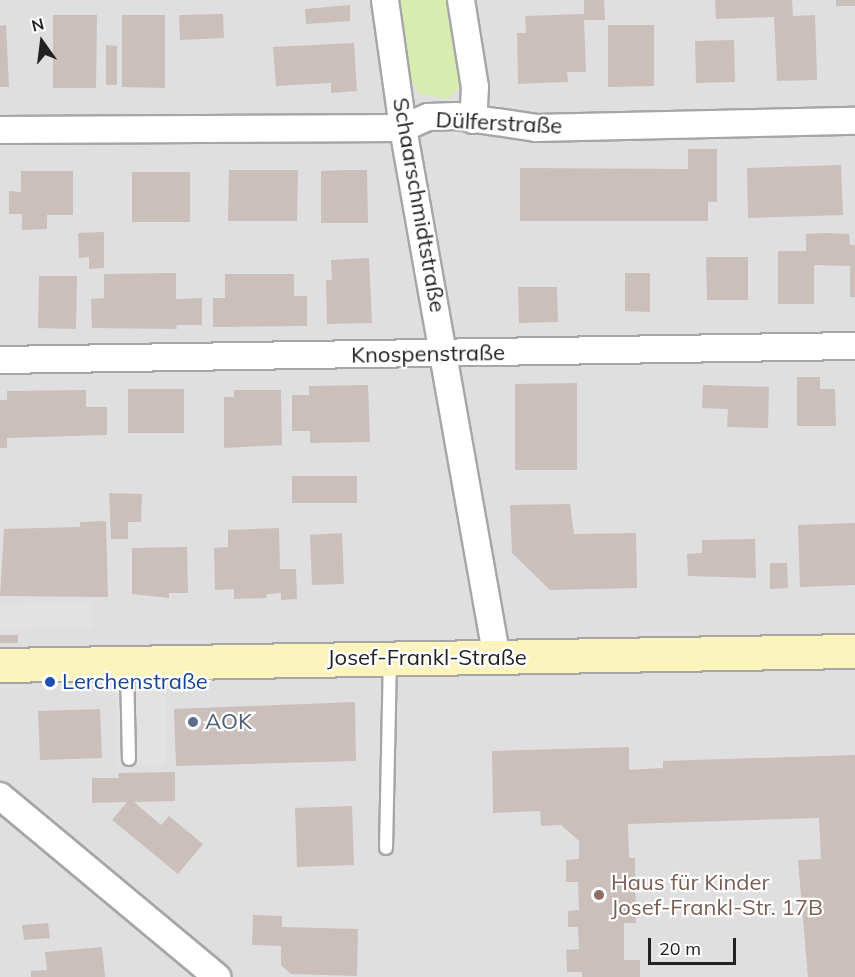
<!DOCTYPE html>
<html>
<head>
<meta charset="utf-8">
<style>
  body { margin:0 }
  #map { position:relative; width:855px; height:977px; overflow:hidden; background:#f2ede8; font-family:Mulish,sans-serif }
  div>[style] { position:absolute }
  .residential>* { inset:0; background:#e0dfdf }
  .grass>* { inset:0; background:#d7ecae }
  .parking>* { inset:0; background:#e2e2e2 }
  .building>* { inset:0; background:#cabfbb }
  .roads { filter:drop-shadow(2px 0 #a6a6a6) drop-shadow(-2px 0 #a6a6a6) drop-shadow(0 2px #a6a6a6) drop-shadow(0 -2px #a6a6a6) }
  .lane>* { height:12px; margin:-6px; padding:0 6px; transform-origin:6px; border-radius:6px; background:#fff }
  .street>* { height:26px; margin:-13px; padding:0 13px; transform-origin:13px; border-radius:13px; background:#fff }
  .secondary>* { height:33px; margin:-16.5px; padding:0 16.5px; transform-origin:16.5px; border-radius:16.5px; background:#fbf4bd }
  .dots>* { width:16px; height:16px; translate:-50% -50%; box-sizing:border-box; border:3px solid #fff; border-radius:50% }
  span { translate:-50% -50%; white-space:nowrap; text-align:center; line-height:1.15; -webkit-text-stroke:4.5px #fff; paint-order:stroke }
  .street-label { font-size:22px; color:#222 }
  .transit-label { font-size:22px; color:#164399 }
  .left { translate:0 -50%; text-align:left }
  .service-label { font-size:22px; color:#4e5e75 }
  .education-label { font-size:22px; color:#785e54 }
  .north { position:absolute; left:12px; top:12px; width:60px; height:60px; -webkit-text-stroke:4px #fff; paint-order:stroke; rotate:346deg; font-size:16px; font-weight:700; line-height:24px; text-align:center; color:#222 }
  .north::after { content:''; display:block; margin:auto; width:21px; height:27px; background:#222; clip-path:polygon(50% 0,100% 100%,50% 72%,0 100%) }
  .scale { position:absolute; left:648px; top:938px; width:88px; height:27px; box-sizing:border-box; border:3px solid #222; border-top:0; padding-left:8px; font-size:18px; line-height:21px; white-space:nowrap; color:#222; -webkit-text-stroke:4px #fff; paint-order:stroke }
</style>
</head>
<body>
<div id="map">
  <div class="residential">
    <i style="clip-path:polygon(0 0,855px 0,855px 977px,0 977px)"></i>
  </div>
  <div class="grass">
    <i style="clip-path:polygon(395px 0,452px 0,464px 64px,460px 88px,447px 99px,420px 94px,412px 83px)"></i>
  </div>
  <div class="parking">
    <i style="clip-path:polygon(93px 602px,93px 628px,0 630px,0 603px)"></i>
    <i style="clip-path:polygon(116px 686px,166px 686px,166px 766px,116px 766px)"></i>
  </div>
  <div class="building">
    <i style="clip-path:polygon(584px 0,604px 0,605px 20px,584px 20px,586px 72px,567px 72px,568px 82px,518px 84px,517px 33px,526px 33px,525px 16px,584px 14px)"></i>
    <i style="clip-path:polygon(715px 0,792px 0,793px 16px,815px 15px,817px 80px,777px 81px,774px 17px,716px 19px)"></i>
    <i style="clip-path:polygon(836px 0,855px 0,855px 6px,836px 6px)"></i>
    <i style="clip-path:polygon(350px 5px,350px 21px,306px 24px,305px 9px)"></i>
    <i style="clip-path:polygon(223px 14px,224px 38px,180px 40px,179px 15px)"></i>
    <i style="clip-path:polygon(53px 15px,97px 15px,96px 88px,53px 88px)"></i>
    <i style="clip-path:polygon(122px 15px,165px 15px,165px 88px,122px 87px)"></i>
    <i style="clip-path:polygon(6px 25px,9px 87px,0 87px,0 26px)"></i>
    <i style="clip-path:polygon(608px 25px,654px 25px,654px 86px,608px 87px)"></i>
    <i style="clip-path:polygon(734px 40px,735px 82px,696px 83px,695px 41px)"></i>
    <i style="clip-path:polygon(354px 43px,357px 91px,331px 93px,331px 83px,276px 86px,273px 47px)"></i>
    <i style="clip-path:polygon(106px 45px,117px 46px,117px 85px,106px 85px)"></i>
    <i style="clip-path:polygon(688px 149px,717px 149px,717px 202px,708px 202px,708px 221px,520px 221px,520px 168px,688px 169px)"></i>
    <i style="clip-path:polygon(841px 165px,843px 215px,748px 218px,747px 168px)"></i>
    <i style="clip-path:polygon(229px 170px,298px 170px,297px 221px,228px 221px)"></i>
    <i style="clip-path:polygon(344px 170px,367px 170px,368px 223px,321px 223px,321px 171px)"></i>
    <i style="clip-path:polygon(21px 171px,73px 171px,73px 215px,47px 215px,47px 229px,22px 230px,22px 214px,9px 214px,9px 191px,21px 192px)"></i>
    <i style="clip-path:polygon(132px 172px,190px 172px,190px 222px,132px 222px)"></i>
    <i style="clip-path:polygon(104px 232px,104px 268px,89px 269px,89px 257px,79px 258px,78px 233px)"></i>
    <i style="clip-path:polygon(826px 233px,849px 234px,850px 245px,855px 245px,855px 297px,850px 297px,850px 266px,814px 265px,814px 304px,778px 304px,778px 251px,806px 251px,806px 234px)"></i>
    <i style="clip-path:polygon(706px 257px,748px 257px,748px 300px,707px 300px)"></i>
    <i style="clip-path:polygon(369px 258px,372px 323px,327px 324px,326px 280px,332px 280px,331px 260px)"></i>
    <i style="clip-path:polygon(176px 273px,176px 299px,202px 298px,202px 325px,176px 325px,177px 329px,92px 328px,91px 299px,104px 298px,104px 274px)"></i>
    <i style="clip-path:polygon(625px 273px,650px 273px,650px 312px,625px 311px)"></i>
    <i style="clip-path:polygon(225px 274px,294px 274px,294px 296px,307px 296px,307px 326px,213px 327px,213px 298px,225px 298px)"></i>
    <i style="clip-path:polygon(39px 276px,77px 276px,76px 329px,38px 328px)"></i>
    <i style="clip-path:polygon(518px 287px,557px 287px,558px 322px,519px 323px)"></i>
    <i style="clip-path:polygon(797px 377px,820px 377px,820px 389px,835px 389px,836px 426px,797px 426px)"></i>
    <i style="clip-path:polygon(577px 383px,577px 470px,515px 470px,515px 384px)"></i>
    <i style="clip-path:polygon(368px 385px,370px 442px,310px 443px,310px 431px,292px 431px,292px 395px,309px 395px,309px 386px)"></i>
    <i style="clip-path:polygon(703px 385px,769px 387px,768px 428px,727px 427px,728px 409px,702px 408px)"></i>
    <i style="clip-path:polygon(128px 389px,184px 389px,184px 433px,128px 433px)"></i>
    <i style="clip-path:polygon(86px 390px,86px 407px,107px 407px,107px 435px,7px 438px,7px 448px,0 448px,0 400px,7px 400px,7px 391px)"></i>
    <i style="clip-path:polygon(234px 390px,281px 390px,282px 445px,224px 448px,224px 397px,234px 397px)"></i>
    <i style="clip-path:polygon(292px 476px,357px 476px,357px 503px,292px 503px)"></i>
    <i style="clip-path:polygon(109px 493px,142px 494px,141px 522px,128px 522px,128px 539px,111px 539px)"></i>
    <i style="clip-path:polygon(570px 504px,574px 534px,636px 533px,637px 588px,550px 590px,512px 553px,510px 505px)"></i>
    <i style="clip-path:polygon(106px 521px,108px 597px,0 596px,4px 529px,80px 527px,80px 522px)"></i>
    <i style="clip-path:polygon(855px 523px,855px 585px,800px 587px,798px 525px)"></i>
    <i style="clip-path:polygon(279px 528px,280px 569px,296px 569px,297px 599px,281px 600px,281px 593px,267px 594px,266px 598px,234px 599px,234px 589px,215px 590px,214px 548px,228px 547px,228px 530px)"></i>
    <i style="clip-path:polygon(342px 533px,344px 584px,312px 585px,310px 535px)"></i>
    <i style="clip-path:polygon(755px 539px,756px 578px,688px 576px,687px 554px,702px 553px,702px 540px)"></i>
    <i style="clip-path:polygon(187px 547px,188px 593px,169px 593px,169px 598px,132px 594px,132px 548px)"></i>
    <i style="clip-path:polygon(770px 563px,787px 563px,788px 588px,770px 589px)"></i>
    <i style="clip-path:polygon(0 635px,18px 635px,18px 643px,0 643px)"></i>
    <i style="clip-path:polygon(355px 702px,356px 761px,176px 766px,174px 709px)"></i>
    <i style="clip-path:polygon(100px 709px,102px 758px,40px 760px,38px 711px)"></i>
    <i style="clip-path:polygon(629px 747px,629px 770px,663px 768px,663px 761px,855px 755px,855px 977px,808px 977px,798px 860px,821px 859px,819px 818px,628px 824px,629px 858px,635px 858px,636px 923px,624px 923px,624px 960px,640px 960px,640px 977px,582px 977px,582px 972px,567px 972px,566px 950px,579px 949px,578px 927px,568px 927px,568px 911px,579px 910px,578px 882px,566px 882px,566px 860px,579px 859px,579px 841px,561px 825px,541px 826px,540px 811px,493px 813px,492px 751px)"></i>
    <i style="clip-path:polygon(175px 772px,175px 801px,134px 802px,161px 825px,169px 816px,203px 844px,178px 874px,112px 820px,127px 802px,92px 803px,92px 778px,119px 778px,118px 773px)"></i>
    <i style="clip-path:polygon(352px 806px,354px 865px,297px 867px,295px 808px)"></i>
    <i style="clip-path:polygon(253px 915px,282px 916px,282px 927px,358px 929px,357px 976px,291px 974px,281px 965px,281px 946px,252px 945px)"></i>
    <i style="clip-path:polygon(48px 923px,50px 938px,24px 940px,22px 925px)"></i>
    <i style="clip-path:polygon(102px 947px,105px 977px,31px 977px,31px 971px,47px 970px,45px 952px)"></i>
  </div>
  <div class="roads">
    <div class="lane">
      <i style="left:127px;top:665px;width:94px;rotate:88.8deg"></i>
      <i style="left:386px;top:848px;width:188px;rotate:-88.8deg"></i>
    </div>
    <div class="street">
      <i style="left:385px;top:0;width:129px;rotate:82deg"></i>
      <i style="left:403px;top:128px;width:539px;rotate:79.96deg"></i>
      <i style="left:461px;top:0;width:88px;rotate:80.9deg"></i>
      <i style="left:475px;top:87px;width:33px;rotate:93deg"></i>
      <i style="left:0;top:130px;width:403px;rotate:-0.3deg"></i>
      <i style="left:403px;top:128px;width:27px;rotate:-24deg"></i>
      <i style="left:428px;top:117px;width:28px;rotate:-2deg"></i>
      <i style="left:456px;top:116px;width:81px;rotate:8.5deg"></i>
      <i style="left:536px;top:128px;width:319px;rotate:-1.3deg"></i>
      <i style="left:0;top:360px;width:855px;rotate:-0.94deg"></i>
      <i style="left:0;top:796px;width:283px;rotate:39.8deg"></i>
    </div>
    <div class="secondary">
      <i style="left:0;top:665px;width:855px;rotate:-0.94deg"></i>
    </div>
  </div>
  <div class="dots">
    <i style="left:50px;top:682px;background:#1a4fb4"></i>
    <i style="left:193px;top:722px;background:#5c6f8a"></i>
    <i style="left:599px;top:895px;background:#8d6e63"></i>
  </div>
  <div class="street-label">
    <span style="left:499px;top:123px;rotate:3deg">Dülferstraße</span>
    <span style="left:419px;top:205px;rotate:80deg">Schaarschmidtstraße</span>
    <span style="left:428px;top:354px;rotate:-1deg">Knospenstraße</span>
    <span style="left:427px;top:658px">Josef-Frankl-Straße</span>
  </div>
  <div class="transit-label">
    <span class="left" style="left:62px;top:682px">Lerchenstraße</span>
  </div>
  <div class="service-label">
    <span class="left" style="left:205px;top:722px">AOK</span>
  </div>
  <div class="education-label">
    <span class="left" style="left:611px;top:895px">Haus für Kinder<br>Josef-Frankl-Str. 17B</span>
  </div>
  <div class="north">N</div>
  <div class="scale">20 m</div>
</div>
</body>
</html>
